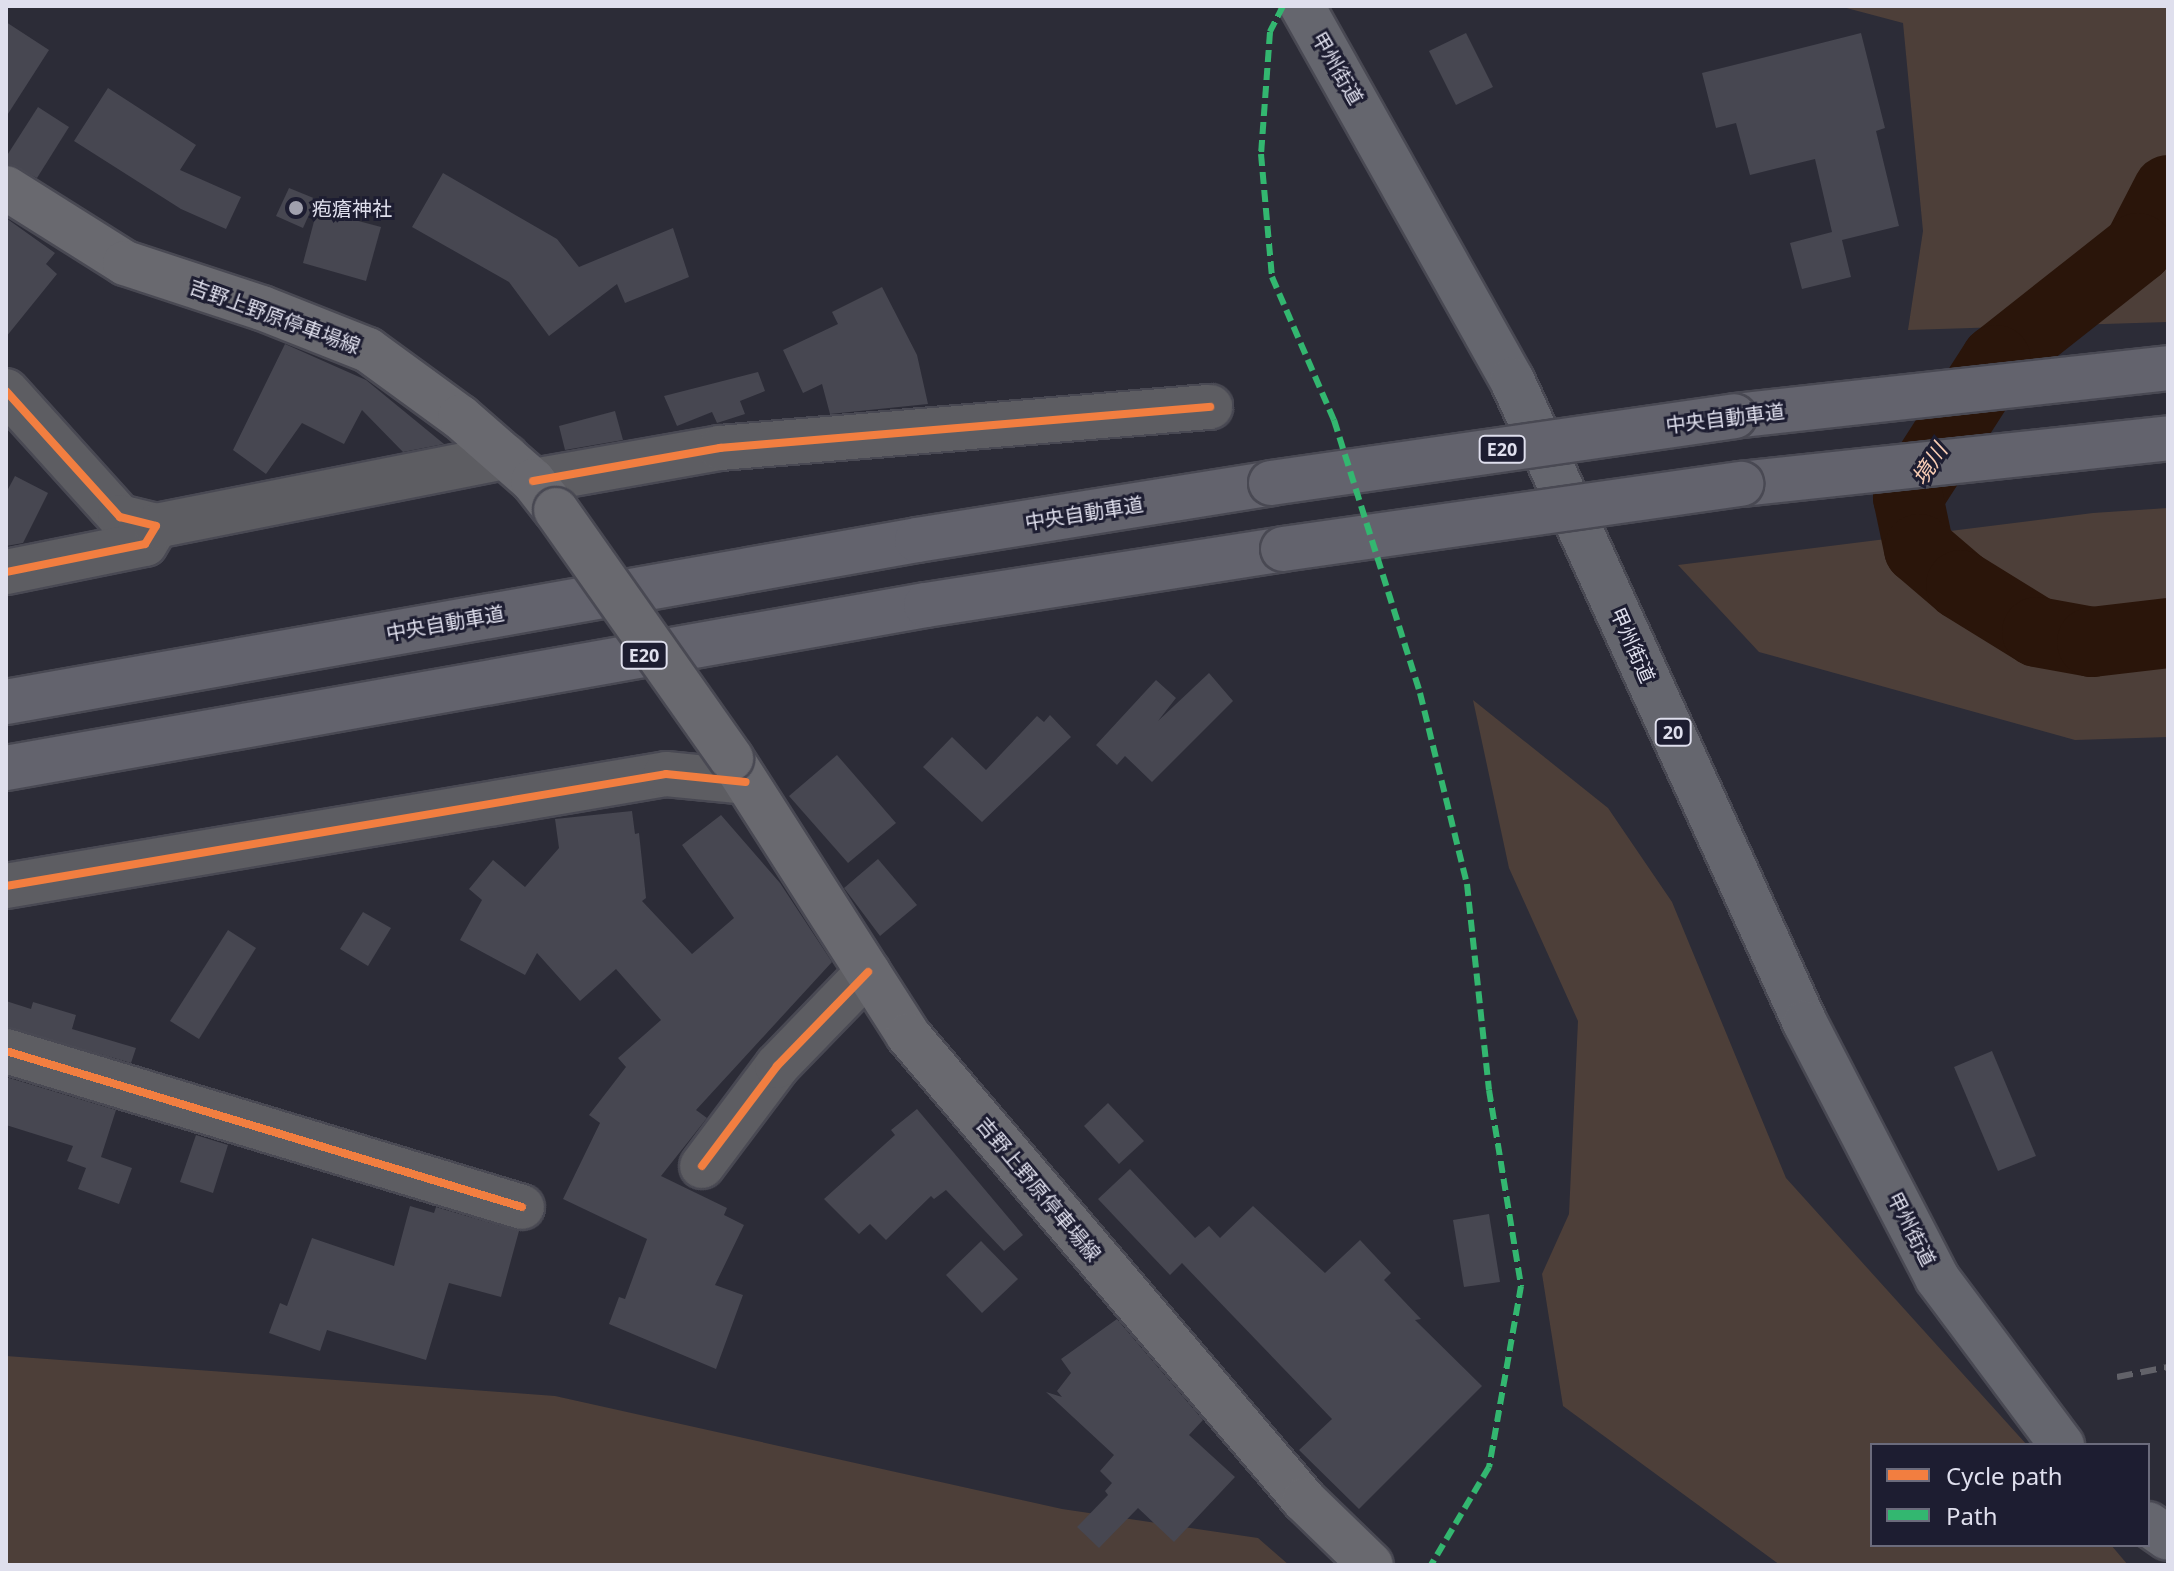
<!DOCTYPE html>
<html>
<head>
<meta charset="utf-8">
<style>
  body { margin:0 }
  #map { position:relative; width:2174px; height:1571px; overflow:hidden; background:#2c2c37; font-family:"Noto Sans","Noto Sans JP",sans-serif }
  div>[style] { position:absolute }
  .green>* { inset:0; background:#4d3f39 }
  .river>* { height:70px; margin:-35px; padding:0 35px; transform-origin:35px; border-radius:35px; background:#2a150a }
  .building>* { inset:0; background:#474751 }
  .roads { filter:drop-shadow(2px 0 #494953) drop-shadow(-2px 0 #494953) drop-shadow(0 2px #494953) drop-shadow(0 -2px #494953) }
  .minor>* { height:44px; margin:-22px; padding:0 22px; transform-origin:22px; border-radius:22px; background:#5d5d62 }
  .secondary>* { height:44px; margin:-22px; padding:0 22px; transform-origin:22px; border-radius:22px; background:#69696f }
  .trunk>* { height:44px; margin:-22px; padding:0 22px; transform-origin:22px; border-radius:22px; background:#65666e }
  .motorway>* { height:44px; margin:-22px; padding:0 22px; transform-origin:22px; border-radius:22px; background:#63636d }
  .rail>* { height:6px; margin-top:-3px; transform-origin:0; background:repeating-linear-gradient(90deg,#626269 0 16px,transparent 0 24px) }
  .bridges { filter:drop-shadow(2px 0 #494953) drop-shadow(-2px 0 #494953) drop-shadow(0 2px #494953) drop-shadow(0 -2px #494953) }
  .secondary-bridge>* { height:44px; margin:-22px; padding:0 22px; transform-origin:22px; border-radius:22px; background:#69696f }
  .motorway-bridge>* { height:44px; margin:-22px; padding:0 22px; transform-origin:22px; border-radius:22px; background:#63636d }
  .quiet>* { height:6px; margin-top:-3px; transform-origin:0; background:repeating-linear-gradient(90deg,#33b770 0 12px,transparent 0 18px) }
  .cycleway>* { height:8px; margin:-4px; padding:0 4px; transform-origin:4px; border-radius:4px; background:#f27e40 }
  .dots>* { width:22px; height:22px; translate:-50% -50%; box-sizing:border-box; border:4px solid #1d1d31; border-radius:50% }
  span { translate:-50% -50%; white-space:nowrap; text-align:center; line-height:1.15; -webkit-text-stroke:6px #1d1d31; paint-order:stroke }
  .shield-label span { padding:2px 6px; background:#1d1d31; border:2px solid; border-radius:6px; -webkit-text-stroke-width:0 }
  .shield-label { font-size:18px; color:#dfdfed; font-weight:700 }
  .street-label { font-size:20px; color:#dfdfed }
  .poi-label { font-size:20px; color:#dfdfed }
  .left { translate:0 -50%; text-align:left }
  .water-label { font-size:22px; color:#f9cdb4; font-style:italic }
  .frame { position:absolute; inset:0; border:8px solid #dfdfed; pointer-events:none }
  .legend { position:absolute; left:1870px; top:1443px; width:280px; height:104px; box-sizing:border-box; background:#1d1d31; border:2px solid #6b6b7c; margin:0; padding:10px 14px; list-style:none; font-size:24px; color:#dfdfed }
  .legend li { display:flex; align-items:center; gap:16px; height:40px }
  .legend b { width:40px; border:2px solid #6b6b7c }
</style>
</head>
<body>
<div id="map">
  <div class="green">
    <i style="clip-path:polygon(1839px 6px,2168px 6px,2168px 322px,1908px 330px,1923px 231px,1903px 23px)"></i>
    <i style="clip-path:polygon(2168px 508px,2168px 737px,2075px 740px,1759px 652px,1678px 565px,2093px 513px)"></i>
    <i style="clip-path:polygon(1473px 700px,1608px 808px,1672px 902px,1786px 1178px,2027px 1445px,1872px 1445px,1872px 1545px,2111px 1545px,2128px 1565px,1780px 1565px,1563px 1406px,1542px 1274px,1569px 1214px,1578px 1021px,1509px 868px)"></i>
    <i style="clip-path:polygon(6px 1356px,555px 1396px,1062px 1509px,1258px 1538px,1289px 1565px,6px 1565px)"></i>
  </div>
  <div class="river">
    <i style="left:2168px;top:190px;width:65px;rotate:117.3deg"></i>
    <i style="left:2138px;top:248px;width:181px;rotate:141.7deg"></i>
    <i style="left:1996px;top:360px;width:163px;rotate:122.7deg"></i>
    <i style="left:1908px;top:497px;width:53px;rotate:78.1deg"></i>
    <i style="left:1919px;top:549px;width:55px;rotate:40.6deg"></i>
    <i style="left:1961px;top:585px;width:89px;rotate:31.7deg"></i>
    <i style="left:2037px;top:632px;width:56px;rotate:10.3deg"></i>
    <i style="left:2092px;top:642px;width:77px;rotate:-6.8deg"></i>
  </div>
  <div class="building">
    <i style="clip-path:polygon(6px 22px,49px 50px,6px 117px)"></i>
    <i style="clip-path:polygon(1466px 33px,1493px 87px,1456px 105px,1429px 51px)"></i>
    <i style="clip-path:polygon(1861px 33px,1885px 128px,1876px 131px,1899px 226px,1842px 240px,1851px 277px,1802px 289px,1790px 243px,1832px 232px,1815px 159px,1750px 175px,1736px 123px,1716px 128px,1702px 73px)"></i>
    <i style="clip-path:polygon(108px 88px,196px 145px,180px 170px,241px 197px,226px 229px,181px 209px,74px 141px)"></i>
    <i style="clip-path:polygon(38px 107px,69px 127px,37px 178px,6px 163px,6px 157px)"></i>
    <i style="clip-path:polygon(443px 173px,557px 239px,579px 267px,673px 228px,689px 277px,625px 303px,617px 284px,549px 336px,509px 282px,412px 227px)"></i>
    <i style="clip-path:polygon(289px 188px,316px 199px,303px 228px,276px 216px)"></i>
    <i style="clip-path:polygon(317px 210px,381px 227px,366px 281px,303px 263px)"></i>
    <i style="clip-path:polygon(6px 218px,55px 253px,46px 264px,57px 274px,6px 337px)"></i>
    <i style="clip-path:polygon(882px 287px,917px 355px,928px 404px,830px 414px,822px 384px,803px 393px,783px 350px,838px 324px,832px 312px)"></i>
    <i style="clip-path:polygon(285px 344px,366px 380px,444px 444px,403px 452px,362px 410px,344px 444px,302px 423px,266px 474px,233px 450px)"></i>
    <i style="clip-path:polygon(758px 372px,765px 391px,740px 401px,745px 414px,717px 423px,712px 412px,677px 426px,664px 396px)"></i>
    <i style="clip-path:polygon(615px 411px,623px 440px,565px 450px,559px 426px)"></i>
    <i style="clip-path:polygon(15px 476px,48px 493px,23px 543px,6px 546px,6px 493px)"></i>
    <i style="clip-path:polygon(1209px 673px,1233px 701px,1152px 782px,1125px 756px,1117px 765px,1096px 745px,1156px 680px,1176px 698px,1158px 721px)"></i>
    <i style="clip-path:polygon(1050px 715px,1071px 737px,982px 822px,923px 767px,952px 737px,986px 770px,1037px 716px,1044px 722px)"></i>
    <i style="clip-path:polygon(837px 755px,896px 823px,848px 863px,789px 796px)"></i>
    <i style="clip-path:polygon(632px 811px,635px 834px,639px 833px,646px 898px,642px 901px,692px 954px,734px 918px,682px 845px,721px 815px,780px 883px,832px 962px,696px 1110px,707px 1118px,661px 1176px,727px 1208px,724px 1215px,744px 1225px,715px 1285px,743px 1295px,716px 1369px,609px 1324px,619px 1297px,625px 1299px,647px 1239px,563px 1199px,600px 1123px,589px 1115px,626px 1067px,618px 1058px,661px 1020px,616px 969px,580px 1001px,537px 953px,525px 975px,460px 940px,482px 900px,469px 889px,493px 860px,525px 887px,559px 848px,555px 819px)"></i>
    <i style="clip-path:polygon(878px 859px,917px 905px,880px 936px,844px 888px)"></i>
    <i style="clip-path:polygon(363px 912px,391px 928px,368px 966px,340px 949px)"></i>
    <i style="clip-path:polygon(228px 930px,256px 948px,199px 1039px,170px 1021px)"></i>
    <i style="clip-path:polygon(6px 1001px,31px 1009px,33px 1002px,76px 1015px,72px 1029px,136px 1048px,131px 1063px,6px 1027px)"></i>
    <i style="clip-path:polygon(1992px 1051px,2036px 1156px,1998px 1171px,1954px 1067px)"></i>
    <i style="clip-path:polygon(6px 1077px,116px 1110px,101px 1157px,132px 1168px,119px 1204px,78px 1189px,86px 1168px,67px 1161px,73px 1146px,6px 1125px)"></i>
    <i style="clip-path:polygon(1108px 1103px,1144px 1141px,1119px 1164px,1084px 1126px)"></i>
    <i style="clip-path:polygon(917px 1109px,1023px 1235px,1004px 1251px,946px 1190px,934px 1199px,931px 1196px,886px 1240px,870px 1224px,859px 1234px,824px 1199px,895px 1135px,891px 1130px)"></i>
    <i style="clip-path:polygon(196px 1135px,228px 1145px,213px 1193px,180px 1182px)"></i>
    <i style="clip-path:polygon(1130px 1169px,1195px 1238px,1209px 1226px,1220px 1238px,1253px 1206px,1325px 1273px,1360px 1240px,1391px 1273px,1384px 1280px,1421px 1319px,1415px 1320px,1482px 1386px,1359px 1509px,1299px 1450px,1332px 1419px,1182px 1263px,1170px 1275px,1098px 1199px)"></i>
    <i style="clip-path:polygon(410px 1206px,434px 1213px,436px 1207px,519px 1231px,501px 1297px,449px 1283px,426px 1360px,327px 1330px,320px 1351px,269px 1333px,280px 1303px,287px 1306px,312px 1238px,394px 1266px)"></i>
    <i style="clip-path:polygon(1489px 1214px,1500px 1282px,1464px 1287px,1453px 1220px)"></i>
    <i style="clip-path:polygon(981px 1241px,1018px 1279px,982px 1313px,946px 1275px)"></i>
    <i style="clip-path:polygon(1117px 1319px,1203px 1420px,1189px 1435px,1235px 1477px,1174px 1542px,1138px 1508px,1099px 1548px,1077px 1527px,1108px 1495px,1105px 1491px,1112px 1483px,1100px 1471px,1114px 1455px,1046px 1392px,1062px 1397px,1057px 1391px,1071px 1373px,1061px 1359px)"></i>
  </div>
  <div class="roads">
    <div class="minor">
      <i style="left:6px;top:391px;width:170px;rotate:47.9deg"></i>
      <i style="left:120px;top:517px;width:37px;rotate:14deg"></i>
      <i style="left:156px;top:526px;width:21px;rotate:121deg"></i>
      <i style="left:145px;top:544px;width:142px;rotate:168.6deg"></i>
      <i style="left:533px;top:481px;width:190px;rotate:-10deg"></i>
      <i style="left:720px;top:448px;width:492px;rotate:-4.8deg"></i>
      <i style="left:156px;top:526px;width:357px;rotate:-11.2deg"></i>
      <i style="left:6px;top:886px;width:669px;rotate:-9.63deg"></i>
      <i style="left:666px;top:774px;width:80px;rotate:5.7deg"></i>
      <i style="left:6px;top:1051px;width:539px;rotate:16.82deg"></i>
      <i style="left:702px;top:1166px;width:125px;rotate:-53.1deg"></i>
      <i style="left:777px;top:1066px;width:131px;rotate:-45.9deg"></i>
    </div>
    <div class="secondary">
      <i style="left:6px;top:188px;width:141px;rotate:32.2deg"></i>
      <i style="left:125px;top:263px;width:144px;rotate:18.2deg"></i>
      <i style="left:262px;top:308px;width:114px;rotate:21.6deg"></i>
      <i style="left:368px;top:350px;width:114px;rotate:36.1deg"></i>
      <i style="left:460px;top:417px;width:97px;rotate:41.2deg"></i>
      <i style="left:533px;top:481px;width:37px;rotate:52deg"></i>
      <i style="left:731px;top:758px;width:329px;rotate:57.4deg"></i>
      <i style="left:908px;top:1035px;width:611px;rotate:49.58deg"></i>
      <i style="left:1304px;top:1500px;width:93px;rotate:44.1deg"></i>
    </div>
    <div class="trunk">
      <i style="left:1302px;top:6px;width:429px;rotate:60.7deg"></i>
      <i style="left:1512px;top:380px;width:707px;rotate:65.5deg"></i>
      <i style="left:1805px;top:1023px;width:287px;rotate:62.6deg"></i>
      <i style="left:1937px;top:1278px;width:209px;rotate:53.2deg"></i>
      <i style="left:2148px;top:1524px;width:24px;rotate:35deg"></i>
    </div>
    <div class="motorway">
      <i style="left:1734px;top:416px;width:437px;rotate:-6.3deg"></i>
      <i style="left:1741px;top:484px;width:429px;rotate:-6.1deg"></i>
      <i style="left:6px;top:702px;width:925px;rotate:-10.08deg"></i>
      <i style="left:917px;top:540px;width:359px;rotate:-9.1deg"></i>
      <i style="left:6px;top:768px;width:934px;rotate:-10.05deg"></i>
      <i style="left:926px;top:605px;width:361px;rotate:-8.9deg"></i>
    </div>
  </div>
  <div class="rail">
    <i style="left:2117px;top:1377px;width:52px;rotate:-11.1deg"></i>
  </div>
  <div class="bridges">
    <div class="secondary-bridge">
      <i style="left:556px;top:510px;width:304px;rotate:54.8deg"></i>
    </div>
    <div class="motorway-bridge">
      <i style="left:1271px;top:483px;width:468px;rotate:-8.2deg"></i>
      <i style="left:1283px;top:549px;width:463px;rotate:-8.1deg"></i>
    </div>
  </div>
  <div class="quiet">
    <i style="left:1283px;top:6px;width:29px;rotate:117deg"></i>
    <i style="left:1270px;top:32px;width:122px;rotate:94.2deg"></i>
    <i style="left:1261px;top:154px;width:123px;rotate:84.9deg"></i>
    <i style="left:1272px;top:277px;width:156px;rotate:66.6deg"></i>
    <i style="left:1334px;top:420px;width:286px;rotate:72.5deg"></i>
    <i style="left:1420px;top:693px;width:197px;rotate:76.2deg"></i>
    <i style="left:1467px;top:884px;width:207px;rotate:83.9deg"></i>
    <i style="left:1489px;top:1090px;width:199px;rotate:80.7deg"></i>
    <i style="left:1521px;top:1286px;width:184px;rotate:100deg"></i>
    <i style="left:1489px;top:1467px;width:114px;rotate:120.6deg"></i>
  </div>
  <div class="cycleway">
    <i style="left:6px;top:391px;width:170px;rotate:47.9deg"></i>
    <i style="left:120px;top:517px;width:37px;rotate:14deg"></i>
    <i style="left:156px;top:526px;width:21px;rotate:121deg"></i>
    <i style="left:145px;top:544px;width:142px;rotate:168.6deg"></i>
    <i style="left:533px;top:481px;width:190px;rotate:-10deg"></i>
    <i style="left:720px;top:448px;width:492px;rotate:-4.8deg"></i>
    <i style="left:6px;top:886px;width:669px;rotate:-9.63deg"></i>
    <i style="left:666px;top:774px;width:80px;rotate:5.7deg"></i>
    <i style="left:6px;top:1051px;width:539px;rotate:16.82deg"></i>
    <i style="left:702px;top:1166px;width:125px;rotate:-53.1deg"></i>
    <i style="left:777px;top:1066px;width:131px;rotate:-45.9deg"></i>
  </div>
  <div class="dots">
    <i style="left:296px;top:208px;background:#a0a0ad"></i>
  </div>
  <div class="shield-label">
    <span style="left:1502px;top:449px">E20</span>
    <span style="left:644px;top:655px">E20</span>
    <span style="left:1673px;top:732px">20</span>
  </div>
  <div class="street-label">
    <span style="left:1338px;top:68px;rotate:60deg">甲州街道</span>
    <span style="left:275px;top:316px;rotate:20deg">吉野上野原停車場線</span>
    <span style="left:1725px;top:418px;rotate:-7deg">中央自動車道</span>
    <span style="left:1084px;top:513px;rotate:-9deg">中央自動車道</span>
    <span style="left:445px;top:623px;rotate:-10deg">中央自動車道</span>
    <span style="left:1633px;top:645px;rotate:66deg">甲州街道</span>
    <span style="left:1039px;top:1189px;rotate:50deg">吉野上野原停車場線</span>
    <span style="left:1912px;top:1229px;rotate:63deg">甲州街道</span>
  </div>
  <div class="poi-label">
    <span class="left" style="left:312px;top:208px">疱瘡神社</span>
  </div>
  <div class="water-label">
    <span style="left:1929px;top:464px;rotate:-57deg">境川</span>
  </div>
  <div class="frame"></div>
  <ul class="legend">
  <li><b style="height:10px;background:#f27e40"></b>Cycle path</li>
  <li><b style="height:10px;background:#33b770"></b>Path</li>
  </ul>
</div>
</body>
</html>
